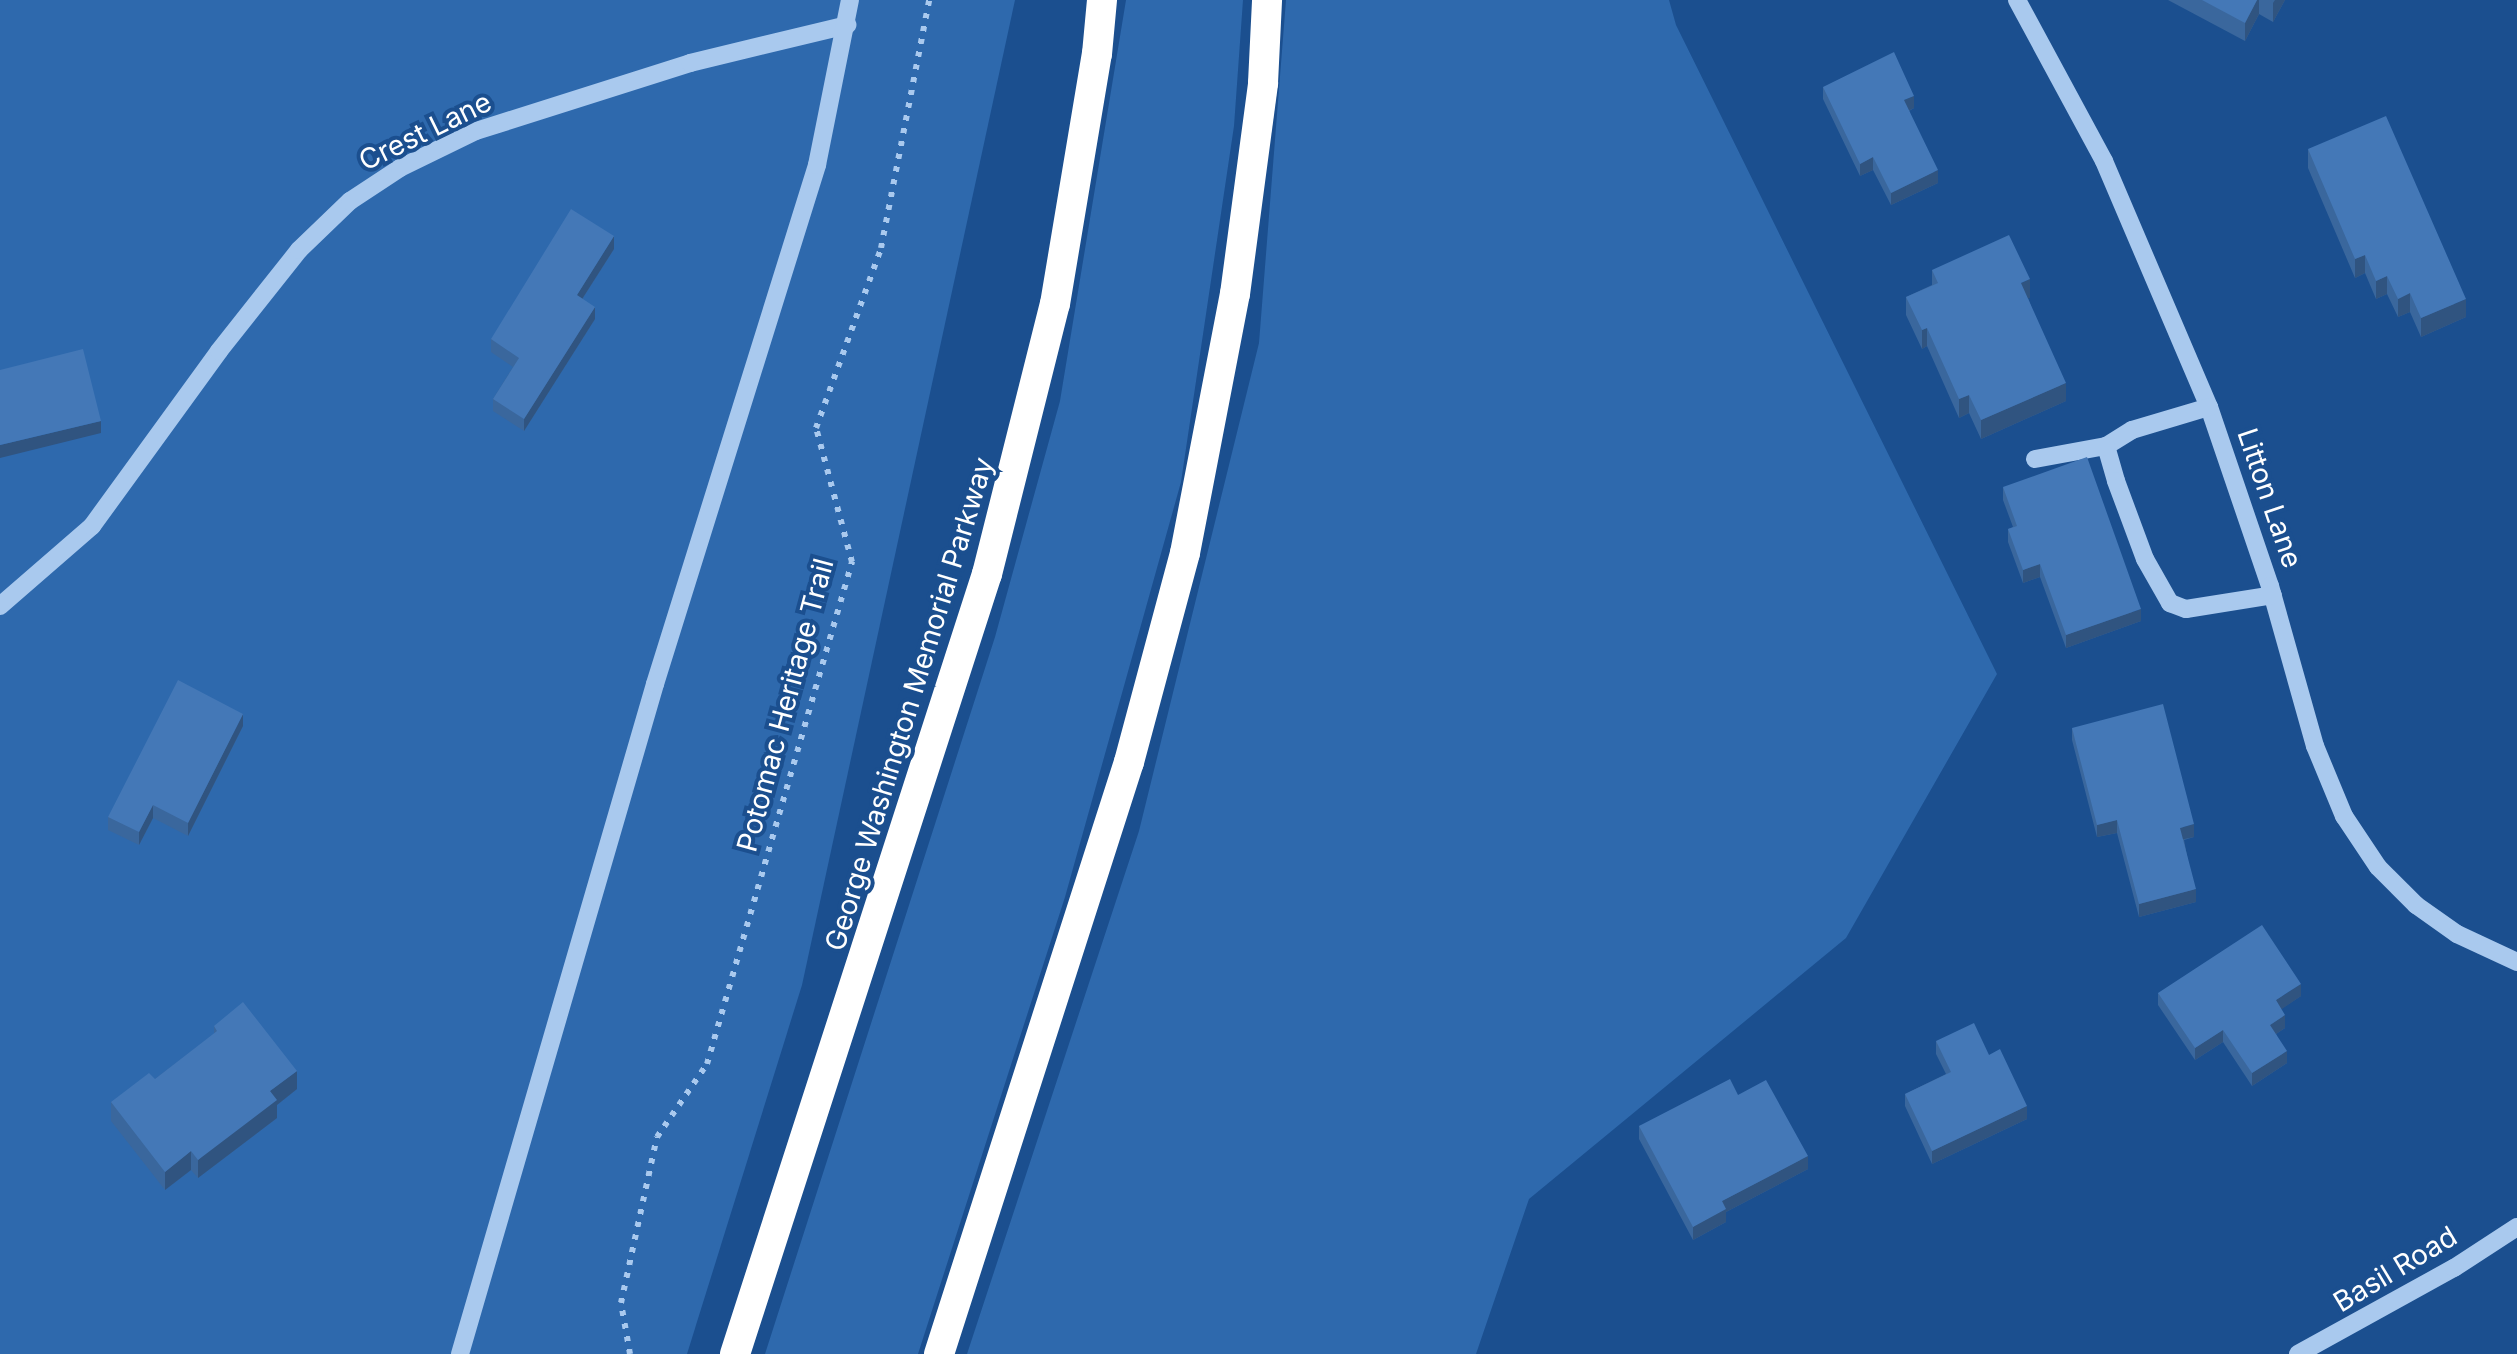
<!DOCTYPE html>
<html>
<head>
<meta charset="utf-8">
<style>
  body { margin:0 }
  #map { position:relative; width:2517px; height:1354px; overflow:hidden; background:#1b4f8f; font-family:Inter,sans-serif }
  div>[style] { position:absolute }
  .green>* { inset:0; background:#2e69ad }
  .path>* { height:6px; margin-top:-3px; transform-origin:0; background:repeating-linear-gradient(90deg,#a9c9ee 0 5px,transparent 0 13px) }
  .minor>* { height:18px; margin:-9px; padding:0 9px; transform-origin:9px; border-radius:9px; background:#a9c9ee }
  .highway>* { height:30px; margin:-15px; padding:0 15px; transform-origin:15px; border-radius:15px; background:#fff }
  .wall>* { inset:0; background:#3a679d }
  .shaded-wall>* { inset:0; background:#305480 }
  .building>* { inset:0; background:#4478b7 }
  span { translate:-50% -50%; white-space:nowrap; text-align:center; line-height:1.15; -webkit-text-stroke:8px #1b4f8f; paint-order:stroke }
  .street-label { font-size:28px; color:#fff }
</style>
</head>
<body>
<div id="map">
  <div class="green">
    <i style="clip-path:polygon(0 0,1015px 0,802px 985px,687px 1354px,0 1354px)"></i>
    <i style="clip-path:polygon(1126px 0,1243px 0,1234px 126px,1181px 482px,1065px 897px,918px 1354px,765px 1354px,995px 637px,1060px 401px)"></i>
    <i style="clip-path:polygon(1286px 0,1669px 0,1676px 25px,1997px 674px,1846px 938px,1529px 1199px,1476px 1354px,967px 1354px,1139px 831px,1259px 343px)"></i>
  </div>
  <div class="path">
    <i style="left:630px;top:1354px;width:52px;rotate:-100deg"></i>
    <i style="left:621px;top:1303px;width:170px;rotate:-77.8deg"></i>
    <i style="left:657px;top:1137px;width:88px;rotate:-55.6deg"></i>
    <i style="left:707px;top:1064px;width:523px;rotate:-73.89deg"></i>
    <i style="left:852px;top:562px;width:139px;rotate:-105deg"></i>
    <i style="left:816px;top:428px;width:191px;rotate:-70.1deg"></i>
    <i style="left:881px;top:248px;width:253px;rotate:-79deg"></i>
  </div>
  <div class="minor">
    <i style="left:2017px;top:0;width:183px;rotate:61.6deg"></i>
    <i style="left:2104px;top:161px;width:267px;rotate:66.9deg"></i>
    <i style="left:2209px;top:407px;width:189px;rotate:71.2deg"></i>
    <i style="left:2270px;top:586px;width:166px;rotate:74.3deg"></i>
    <i style="left:2315px;top:746px;width:76px;rotate:67.5deg"></i>
    <i style="left:2344px;top:816px;width:61px;rotate:56.3deg"></i>
    <i style="left:2378px;top:867px;width:54px;rotate:45deg"></i>
    <i style="left:2416px;top:905px;width:50px;rotate:35.3deg"></i>
    <i style="left:2457px;top:934px;width:66px;rotate:25deg"></i>
    <i style="left:2209px;top:407px;width:80px;rotate:163.4deg"></i>
    <i style="left:2132px;top:430px;width:31px;rotate:148deg"></i>
    <i style="left:2106px;top:446px;width:36px;rotate:74deg"></i>
    <i style="left:2116px;top:481px;width:83px;rotate:69.6deg"></i>
    <i style="left:2145px;top:559px;width:51px;rotate:60.4deg"></i>
    <i style="left:2170px;top:603px;width:17px;rotate:21deg"></i>
    <i style="left:2186px;top:609px;width:88px;rotate:-9.1deg"></i>
    <i style="left:2035px;top:459px;width:72px;rotate:-10.4deg"></i>
    <i style="left:0;top:606px;width:122px;rotate:-41deg"></i>
    <i style="left:92px;top:526px;width:216px;rotate:-54deg"></i>
    <i style="left:219px;top:351px;width:129px;rotate:-51.6deg"></i>
    <i style="left:299px;top:250px;width:71px;rotate:-43.9deg"></i>
    <i style="left:350px;top:201px;width:60px;rotate:-33.4deg"></i>
    <i style="left:400px;top:168px;width:85px;rotate:-26deg"></i>
    <i style="left:476px;top:131px;width:225px;rotate:-17.6deg"></i>
    <i style="left:690px;top:63px;width:162px;rotate:-13.6deg"></i>
    <i style="left:460px;top:1354px;width:698px;rotate:-73.77deg"></i>
    <i style="left:655px;top:684px;width:544px;rotate:-72.66deg"></i>
    <i style="left:817px;top:165px;width:168px;rotate:-78.7deg"></i>
    <i style="left:2298px;top:1354px;width:178px;rotate:-28.9deg"></i>
    <i style="left:2454px;top:1268px;width:75px;rotate:-33.1deg"></i>
  </div>
  <div class="highway">
    <i style="left:735px;top:1354px;width:820px;rotate:-72.1deg"></i>
    <i style="left:987px;top:574px;width:278px;rotate:-75.9deg"></i>
    <i style="left:1055px;top:304px;width:254px;rotate:-80.5deg"></i>
    <i style="left:1097px;top:54px;width:54px;rotate:-84.7deg"></i>
    <i style="left:939px;top:1354px;width:622px;rotate:-72.21deg"></i>
    <i style="left:1129px;top:762px;width:216px;rotate:-75deg"></i>
    <i style="left:1185px;top:553px;width:264px;rotate:-79.1deg"></i>
    <i style="left:1235px;top:294px;width:213px;rotate:-82.4deg"></i>
    <i style="left:1263px;top:83px;width:83px;rotate:-87.2deg"></i>
  </div>
  <div class="wall">
    <i style="clip-path:polygon(2168px 0,2285px 0,2273px 22px,2259px 14px,2245px 41px)"></i>
    <i style="clip-path:polygon(1823px 87px,1914px 108px,1909px 111px,1938px 183px,1891px 205px,1873px 170px,1860px 176px,1823px 99px)"></i>
    <i style="clip-path:polygon(2308px 149px,2466px 317px,2421px 337px,2410px 312px,2398px 317px,2387px 294px,2376px 299px,2365px 273px,2355px 278px,2308px 168px)"></i>
    <i style="clip-path:polygon(614px 249px,583px 298px,595px 319px,524px 431px,493px 411px,493px 399px,513px 367px,491px 352px,491px 339px)"></i>
    <i style="clip-path:polygon(1932px 270px,2030px 298px,2028px 298px,2066px 401px,1981px 439px,1969px 413px,1959px 418px,1927px 346px,1922px 349px,1906px 315px,1906px 297px,1932px 285px)"></i>
    <i style="clip-path:polygon(2003px 487px,2141px 621px,2066px 648px,2040px 577px,2023px 583px,2008px 542px,2008px 529px,2013px 527px,2003px 500px)"></i>
    <i style="clip-path:polygon(243px 726px,188px 836px,153px 818px,139px 845px,108px 830px,108px 817px)"></i>
    <i style="clip-path:polygon(2072px 728px,2194px 837px,2184px 840px,2196px 902px,2139px 917px,2117px 833px,2097px 837px,2072px 740px)"></i>
    <i style="clip-path:polygon(2158px 993px,2301px 996px,2281px 1009px,2285px 1028px,2276px 1034px,2287px 1063px,2252px 1086px,2223px 1042px,2195px 1060px,2158px 1005px)"></i>
    <i style="clip-path:polygon(214px 1026px,297px 1089px,277px 1105px,277px 1118px,198px 1178px,191px 1170px,165px 1190px,111px 1121px,111px 1102px,155px 1079px,214px 1034px)"></i>
    <i style="clip-path:polygon(1936px 1041px,1989px 1055px,2027px 1119px,1932px 1164px,1905px 1106px,1905px 1094px,1946px 1074px,1936px 1054px)"></i>
    <i style="clip-path:polygon(1738px 1095px,1808px 1169px,1726px 1212px,1726px 1222px,1693px 1240px,1639px 1139px,1639px 1126px)"></i>
  </div>
  <div class="shaded-wall">
    <i style="clip-path:polygon(2257px 0,2259px 0,2259px 14px,2245px 41px,2245px 23px)"></i>
    <i style="clip-path:polygon(2275px 0,2285px 0,2273px 22px,2273px 3px)"></i>
    <i style="clip-path:polygon(1914px 96px,1914px 108px,1904px 113px,1904px 100px)"></i>
    <i style="clip-path:polygon(1873px 157px,1873px 170px,1860px 176px,1860px 164px)"></i>
    <i style="clip-path:polygon(1938px 170px,1938px 183px,1891px 205px,1891px 193px)"></i>
    <i style="clip-path:polygon(614px 236px,614px 249px,577px 307px,577px 295px)"></i>
    <i style="clip-path:polygon(2365px 255px,2365px 273px,2355px 278px,2355px 259px)"></i>
    <i style="clip-path:polygon(2387px 276px,2387px 294px,2376px 299px,2376px 281px)"></i>
    <i style="clip-path:polygon(2030px 279px,2030px 298px,2021px 301px,2021px 283px)"></i>
    <i style="clip-path:polygon(2410px 293px,2410px 312px,2398px 317px,2398px 299px)"></i>
    <i style="clip-path:polygon(2466px 299px,2466px 317px,2421px 337px,2421px 318px)"></i>
    <i style="clip-path:polygon(595px 307px,595px 319px,524px 431px,524px 419px)"></i>
    <i style="clip-path:polygon(1927px 328px,1927px 346px,1922px 349px,1922px 330px)"></i>
    <i style="clip-path:polygon(2066px 383px,2066px 401px,1981px 439px,1981px 420px)"></i>
    <i style="clip-path:polygon(1969px 395px,1969px 413px,1959px 418px,1959px 399px)"></i>
    <i style="clip-path:polygon(101px 421px,101px 433px,0 458px,0 445px)"></i>
    <i style="clip-path:polygon(2040px 564px,2040px 577px,2023px 583px,2023px 570px)"></i>
    <i style="clip-path:polygon(2141px 609px,2141px 621px,2066px 648px,2066px 635px)"></i>
    <i style="clip-path:polygon(243px 714px,243px 726px,188px 836px,188px 823px)"></i>
    <i style="clip-path:polygon(153px 805px,153px 818px,139px 845px,139px 832px)"></i>
    <i style="clip-path:polygon(2117px 820px,2117px 833px,2097px 837px,2097px 825px)"></i>
    <i style="clip-path:polygon(2194px 824px,2194px 837px,2180px 840px,2180px 828px)"></i>
    <i style="clip-path:polygon(2196px 889px,2196px 902px,2139px 917px,2139px 904px)"></i>
    <i style="clip-path:polygon(2301px 984px,2301px 996px,2276px 1013px,2276px 1000px)"></i>
    <i style="clip-path:polygon(2285px 1015px,2285px 1028px,2270px 1038px,2270px 1025px)"></i>
    <i style="clip-path:polygon(2223px 1030px,2223px 1042px,2195px 1060px,2195px 1048px)"></i>
    <i style="clip-path:polygon(2287px 1051px,2287px 1063px,2252px 1086px,2252px 1073px)"></i>
    <i style="clip-path:polygon(297px 1071px,297px 1089px,277px 1105px,277px 1118px,198px 1178px,198px 1160px,270px 1091px)"></i>
    <i style="clip-path:polygon(2027px 1106px,2027px 1119px,1932px 1164px,1932px 1151px)"></i>
    <i style="clip-path:polygon(191px 1151px,191px 1170px,165px 1190px,165px 1172px)"></i>
    <i style="clip-path:polygon(1808px 1156px,1808px 1169px,1726px 1212px,1726px 1222px,1693px 1240px,1693px 1227px,1722px 1201px)"></i>
  </div>
  <div class="building">
    <i style="clip-path:polygon(2202px 0,2257px 0,2245px 23px)"></i>
    <i style="clip-path:polygon(1894px 52px,1914px 96px,1904px 100px,1938px 170px,1891px 193px,1873px 157px,1860px 164px,1823px 87px)"></i>
    <i style="clip-path:polygon(2386px 116px,2466px 299px,2421px 318px,2410px 293px,2398px 299px,2387px 276px,2376px 281px,2365px 255px,2355px 259px,2308px 149px)"></i>
    <i style="clip-path:polygon(571px 209px,614px 236px,577px 295px,595px 307px,524px 419px,493px 399px,519px 358px,491px 339px)"></i>
    <i style="clip-path:polygon(2009px 235px,2030px 279px,2021px 283px,2066px 383px,1981px 420px,1969px 395px,1959px 399px,1927px 328px,1922px 330px,1906px 297px,1938px 283px,1932px 270px)"></i>
    <i style="clip-path:polygon(83px 349px,101px 421px,0 445px,0 370px)"></i>
    <i style="clip-path:polygon(2087px 457px,2141px 609px,2066px 635px,2040px 564px,2023px 570px,2008px 529px,2017px 526px,2003px 487px)"></i>
    <i style="clip-path:polygon(178px 680px,243px 714px,188px 823px,153px 805px,139px 832px,108px 817px)"></i>
    <i style="clip-path:polygon(2163px 704px,2194px 824px,2180px 828px,2196px 889px,2139px 904px,2117px 820px,2097px 825px,2072px 728px)"></i>
    <i style="clip-path:polygon(2262px 925px,2301px 984px,2276px 1000px,2285px 1015px,2270px 1025px,2287px 1051px,2252px 1073px,2223px 1030px,2195px 1048px,2158px 993px)"></i>
    <i style="clip-path:polygon(243px 1002px,297px 1071px,270px 1091px,277px 1100px,198px 1160px,191px 1151px,165px 1172px,111px 1102px,149px 1073px,155px 1079px,217px 1031px,214px 1026px)"></i>
    <i style="clip-path:polygon(1974px 1023px,1989px 1055px,2000px 1049px,2027px 1106px,1932px 1151px,1905px 1094px,1951px 1072px,1936px 1041px)"></i>
    <i style="clip-path:polygon(1730px 1079px,1738px 1095px,1766px 1080px,1808px 1156px,1722px 1201px,1726px 1209px,1693px 1227px,1639px 1126px)"></i>
  </div>
  <div class="street-label">
    <span style="left:425px;top:131px;rotate:-26deg">Crest Lane</span>
    <span style="left:2270px;top:498px;rotate:71deg">Litton Lane</span>
    <span style="left:909px;top:704px;rotate:-73deg">George Washington Memorial Parkway</span>
    <span style="left:785px;top:705px;rotate:-75deg">Potomac Heritage Trail</span>
    <span style="left:2395px;top:1269px;rotate:-31deg">Basil Road</span>
  </div>
</div>
</body>
</html>
